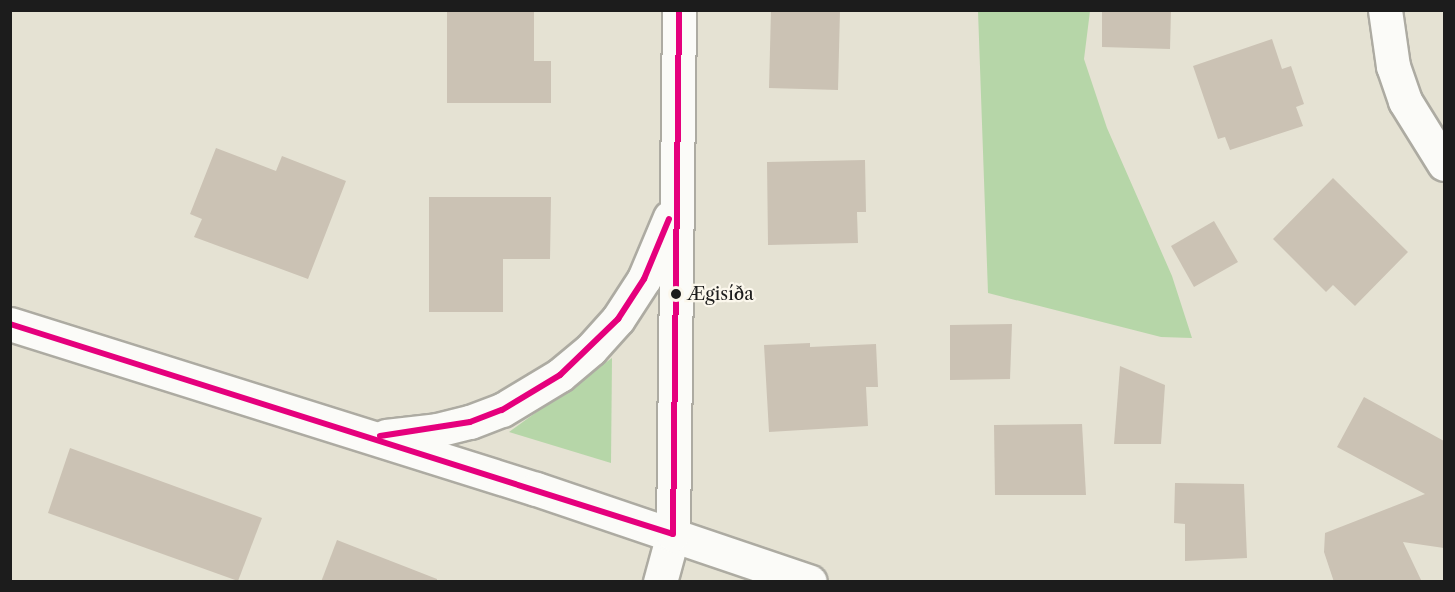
<!DOCTYPE html>
<html>
<head>
<meta charset="utf-8">
<style>
  body { margin:0 }
  #map { position:relative; width:1455px; height:592px; overflow:hidden; background:#e5e2d3; font-family:"Libre Caslon Text",serif }
  div>[style] { position:absolute }
  .green>* { inset:0; background:#b6d6a8 }
  .building>* { inset:0; background:#cbc2b4 }
  .roads { filter:drop-shadow(2px 0 #adaba2) drop-shadow(-2px 0 #adaba2) drop-shadow(0 2px #adaba2) drop-shadow(0 -2px #adaba2) }
  .minor>* { height:33px; margin:-16.5px; padding:0 16.5px; transform-origin:16.5px; border-radius:16.5px; background:#fbfbf8 }
  .tertiary>* { height:33px; margin:-16.5px; padding:0 16.5px; transform-origin:16.5px; border-radius:16.5px; background:#fbfbf8 }
  .bus-1>* { height:6px; margin:-3px; padding:0 3px; transform-origin:3px; border-radius:3px; background:#e5007d }
  .dots>* { width:16px; height:16px; translate:-50% -50%; box-sizing:border-box; border:3px solid #fbf7ec; border-radius:50% }
  span { translate:-50% -50%; white-space:nowrap; text-align:center; line-height:1.15; -webkit-text-stroke:4.5px #fbf7ec; paint-order:stroke }
  .bus-label { font-size:18px; color:#1c1c1c }
  .left { translate:0 -50%; text-align:left }
  .frame { position:absolute; inset:0; border:12px solid #1c1c1c; pointer-events:none }
</style>
</head>
<body>
<div id="map">
  <div class="green">
    <i style="clip-path:polygon(978px 11px,1090px 11px,1084px 59px,1107px 128px,1172px 276px,1192px 338px,1161px 337px,988px 293px)"></i>
    <i style="clip-path:polygon(612px 358px,611px 463px,509px 432px,567px 390px)"></i>
  </div>
  <div class="building">
    <i style="clip-path:polygon(447px 10px,534px 10px,534px 61px,551px 61px,551px 103px,447px 103px)"></i>
    <i style="clip-path:polygon(771px 10px,840px 10px,838px 90px,769px 88px)"></i>
    <i style="clip-path:polygon(1102px 10px,1171px 10px,1170px 49px,1102px 47px)"></i>
    <i style="clip-path:polygon(1272px 39px,1282px 69px,1291px 66px,1304px 104px,1296px 107px,1303px 126px,1230px 150px,1225px 137px,1218px 139px,1193px 66px)"></i>
    <i style="clip-path:polygon(216px 148px,276px 171px,282px 156px,346px 181px,308px 279px,194px 237px,202px 219px,190px 214px)"></i>
    <i style="clip-path:polygon(865px 160px,866px 212px,857px 212px,858px 243px,768px 245px,767px 162px)"></i>
    <i style="clip-path:polygon(1333px 178px,1408px 252px,1355px 306px,1333px 285px,1326px 292px,1273px 239px)"></i>
    <i style="clip-path:polygon(429px 197px,551px 197px,550px 259px,503px 259px,503px 312px,429px 312px)"></i>
    <i style="clip-path:polygon(1214px 221px,1238px 262px,1194px 287px,1171px 246px)"></i>
    <i style="clip-path:polygon(1012px 324px,1010px 379px,950px 380px,950px 325px)"></i>
    <i style="clip-path:polygon(810px 343px,810px 347px,876px 344px,878px 387px,866px 387px,868px 426px,769px 432px,764px 345px)"></i>
    <i style="clip-path:polygon(1120px 366px,1165px 385px,1161px 444px,1114px 444px)"></i>
    <i style="clip-path:polygon(1364px 397px,1444px 441px,1444px 548px,1403px 542px,1422px 582px,1334px 582px,1324px 552px,1325px 533px,1425px 494px,1337px 447px)"></i>
    <i style="clip-path:polygon(1082px 424px,1086px 495px,995px 495px,994px 425px)"></i>
    <i style="clip-path:polygon(70px 448px,262px 518px,238px 581px,48px 513px)"></i>
    <i style="clip-path:polygon(1175px 483px,1244px 484px,1247px 558px,1185px 561px,1185px 524px,1174px 523px)"></i>
    <i style="clip-path:polygon(337px 540px,437px 579px,437px 582px,321px 582px)"></i>
  </div>
  <div class="roads">
    <div class="minor">
      <i style="left:1385px;top:10px;width:57px;rotate:81.9deg"></i>
      <i style="left:1393px;top:66px;width:37px;rotate:71deg"></i>
      <i style="left:1405px;top:101px;width:74px;rotate:58.2deg"></i>
      <i style="left:660px;top:582px;width:50px;rotate:-74.8deg"></i>
    </div>
    <div class="tertiary">
      <i style="left:10px;top:324px;width:551px;rotate:17.42deg"></i>
      <i style="left:536px;top:489px;width:289px;rotate:18.7deg"></i>
      <i style="left:386px;top:436px;width:51px;rotate:-6.7deg"></i>
      <i style="left:437px;top:430px;width:34px;rotate:-14deg"></i>
      <i style="left:470px;top:422px;width:34px;rotate:-21deg"></i>
      <i style="left:502px;top:410px;width:68px;rotate:-31.1deg"></i>
      <i style="left:560px;top:375px;width:40px;rotate:-40deg"></i>
      <i style="left:591px;top:349px;width:40px;rotate:-48deg"></i>
      <i style="left:618px;top:319px;width:48px;rotate:-57deg"></i>
      <i style="left:644px;top:279px;width:67px;rotate:-67.2deg"></i>
      <i style="left:673px;top:534px;width:524px;rotate:-89.34deg"></i>
    </div>
  </div>
  <div class="bus-1">
    <i style="left:10px;top:324px;width:695px;rotate:17.58deg"></i>
    <i style="left:673px;top:534px;width:524px;rotate:-89.34deg"></i>
    <i style="left:380px;top:436px;width:91px;rotate:-8.8deg"></i>
    <i style="left:470px;top:422px;width:34px;rotate:-21deg"></i>
    <i style="left:502px;top:410px;width:68px;rotate:-31.1deg"></i>
    <i style="left:560px;top:375px;width:81px;rotate:-44deg"></i>
    <i style="left:618px;top:319px;width:48px;rotate:-57deg"></i>
    <i style="left:644px;top:279px;width:65px;rotate:-67.4deg"></i>
  </div>
  <div class="dots">
    <i style="left:676px;top:294px;background:#1c1c1c"></i>
  </div>
  <div class="bus-label">
    <span class="left" style="left:687px;top:294px">Ægisíða</span>
  </div>
  <div class="frame"></div>
</div>
</body>
</html>
